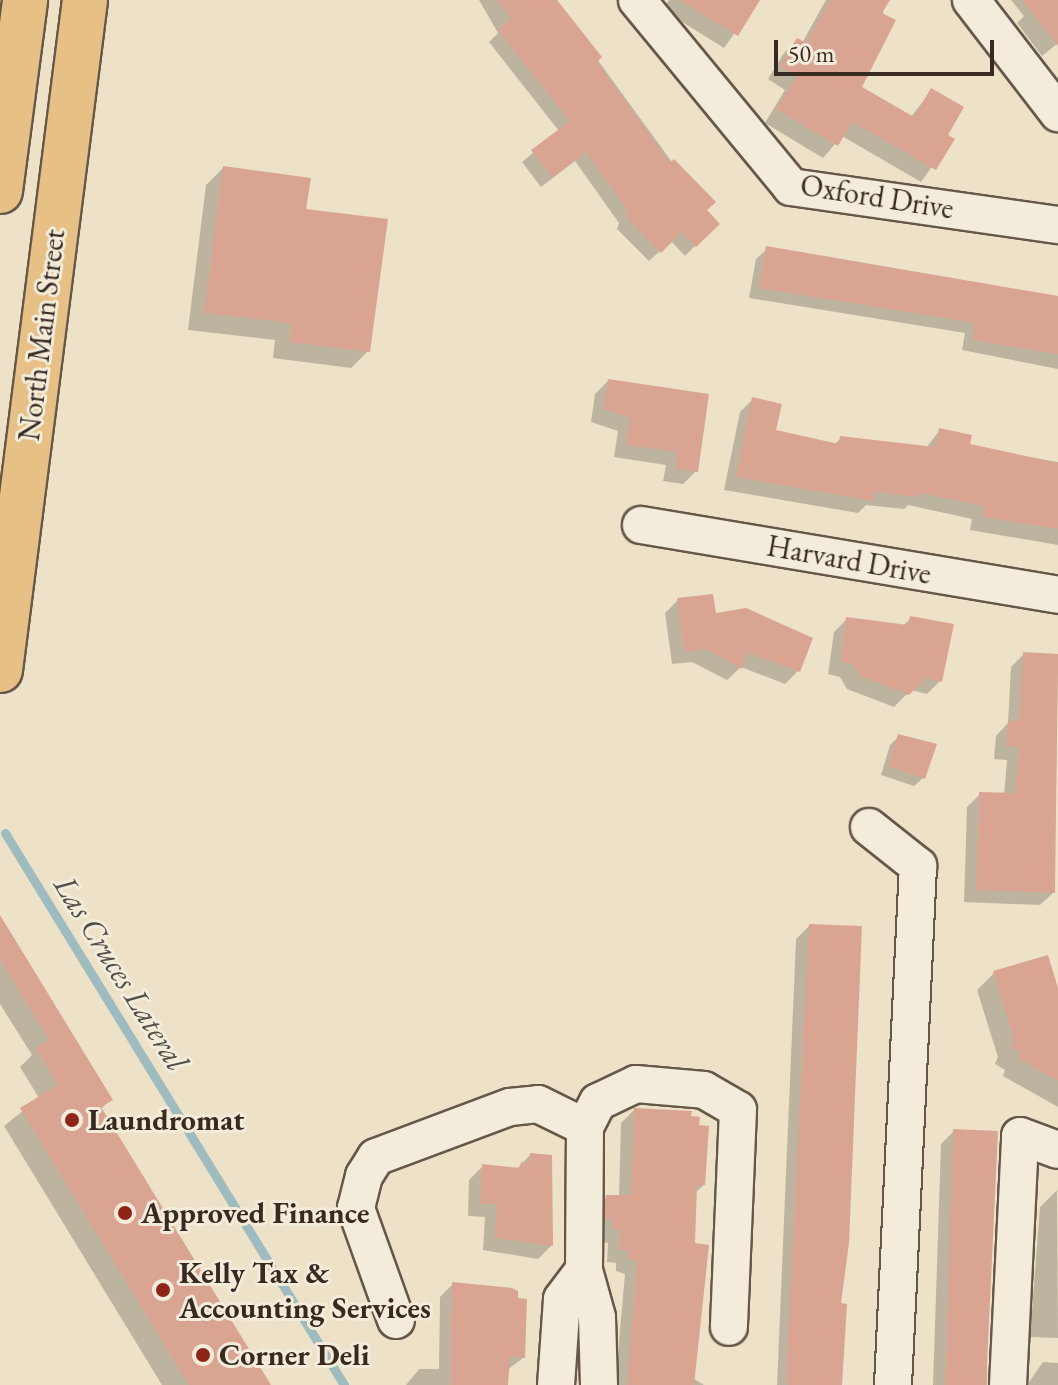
<!DOCTYPE html>
<html>
<head>
<meta charset="utf-8">
<style>
  body { margin:0 }
  #map { position:relative; width:1058px; height:1385px; overflow:hidden; background:#ede1c8; font-family:"EB Garamond",serif }
  div>[style] { position:absolute }
  .shadow>* { inset:0; background:#0003 }
  .stream>* { height:9px; margin:-4.5px; padding:0 4.5px; transform-origin:4.5px; border-radius:4.5px; background:#9ebbc0 }
  .building>* { inset:0; background:#daa492 }
  .roads { filter:drop-shadow(2px 0 #65584a) drop-shadow(-2px 0 #65584a) drop-shadow(0 2px #65584a) drop-shadow(0 -2px #65584a) }
  .minor>* { height:36px; margin:-18px; padding:0 18px; transform-origin:18px; border-radius:18px; background:#f3ecdb }
  .major>* { height:44px; margin:-22px; padding:0 22px; transform-origin:22px; border-radius:22px; background:#e6c084 }
  .dots>* { width:22px; height:22px; translate:-50% -50%; box-sizing:border-box; border:4px solid #f3ecdb; border-radius:50% }
  span { translate:-50% -50%; white-space:nowrap; text-align:center; line-height:1.15; -webkit-text-stroke:6px #f3ecdb; paint-order:stroke }
  .street-label { font-size:30px; color:#382a20 }
  .poi-label { font-size:30px; color:#382a20; font-weight:700 }
  .left { translate:0 -50%; text-align:left }
  .water-label { font-size:32px; color:#524e48; font-style:italic }
  .scale { position:absolute; left:774px; top:40px; width:220px; height:36px; box-sizing:border-box; border:4px solid #382a20; border-top:0; padding-left:10px; font-size:24px; line-height:28px; white-space:nowrap; color:#382a20; -webkit-text-stroke:6px #f3ecdb; paint-order:stroke }
</style>
</head>
<body>
<div id="map">
  <div class="shadow">
    <i style="clip-path:polygon(479px 0,554px 0,717px 224px,685px 256px,671px 241px,649px 261px,617px 229px,619px 223px,575px 161px,541px 187px,522px 162px,559px 131px,489px 42px,498px 33px)"></i>
    <i style="clip-path:polygon(669px 0,758px 0,724px 48px,663px 10px)"></i>
    <i style="clip-path:polygon(826px 0,887px 0,859px 88px,910px 118px,932px 90px,945px 135px,952px 139px,921px 182px,842px 136px,823px 158px,765px 123px,785px 90px,768px 79px,784px 53px,797px 40px,802px 43px)"></i>
    <i style="clip-path:polygon(1011px 0,1058px 0,1058px 43px,1042px 56px,1017px 23px,1024px 16px)"></i>
    <i style="clip-path:polygon(223px 168px,304px 211px,368px 351px,351px 368px,273px 358px,275px 340px,188px 330px,206px 185px)"></i>
    <i style="clip-path:polygon(767px 249px,1058px 298px,1058px 369px,962px 350px,965px 333px,749px 298px,756px 259px)"></i>
    <i style="clip-path:polygon(608px 381px,696px 471px,683px 484px,663px 481px,666px 465px,614px 457px,618px 431px,591px 422px,595px 394px)"></i>
    <i style="clip-path:polygon(753px 399px,774px 431px,834px 445px,841px 438px,926px 448px,939px 431px,968px 446px,1058px 462px,1058px 545px,970px 530px,972px 519px,908px 505px,904px 509px,866px 505px,858px 513px,724px 490px,740px 412px)"></i>
    <i style="clip-path:polygon(678px 600px,714px 615px,798px 671px,785px 684px,741px 667px,727px 680px,692px 662px,672px 664px,665px 613px)"></i>
    <i style="clip-path:polygon(911px 618px,940px 681px,927px 694px,911px 690px,894px 707px,847px 689px,840px 677px,828px 674px,834px 632px,847px 619px,903px 626px)"></i>
    <i style="clip-path:polygon(1024px 654px,1058px 656px,1054px 892px,1040px 905px,964px 902px,967px 807px,980px 794px,1004px 795px,1007px 760px,994px 759px,996px 736px,1008px 723px,1011px 667px)"></i>
    <i style="clip-path:polygon(899px 736px,923px 778px,914px 786px,881px 775px,890px 745px)"></i>
    <i style="clip-path:polygon(809px 926px,842px 1385px,777px 1385px,796px 939px)"></i>
    <i style="clip-path:polygon(0 939px,110px 1100px,100px 1110px,269px 1385px,162px 1385px,4px 1126px,39px 1098px,20px 1067px,32px 1055px,0 1004px)"></i>
    <i style="clip-path:polygon(994px 973px,1058px 995px,1058px 1107px,1003px 1076px,1005px 1070px,995px 1064px,998px 1057px,977px 990px)"></i>
    <i style="clip-path:polygon(634px 1110px,704px 1185px,695px 1193px,693px 1378px,704px 1385px,615px 1385px,625px 1274px,616px 1271px,616px 1263px,607px 1262px,608px 1243px,600px 1242px,594px 1210px,607px 1197px,619px 1197px,621px 1123px)"></i>
    <i style="clip-path:polygon(954px 1131px,987px 1343px,987px 1385px,933px 1385px,941px 1144px)"></i>
    <i style="clip-path:polygon(530px 1155px,551px 1246px,538px 1259px,483px 1250px,485px 1217px,468px 1216px,469px 1180px,482px 1167px,516px 1170px)"></i>
    <i style="clip-path:polygon(1057px 1190px,1058px 1338px,1030px 1337px,1040px 1207px)"></i>
    <i style="clip-path:polygon(453px 1284px,523px 1358px,507px 1370px,506px 1385px,406px 1385px,419px 1369px,439px 1369px,440px 1297px)"></i>
    <i style="clip-path:polygon(1043px 1362px,1058px 1363px,1058px 1385px,1027px 1385px)"></i>
  </div>
  <div class="stream">
    <i style="left:5px;top:833px;width:648px;rotate:58.44deg"></i>
  </div>
  <div class="building">
    <i style="clip-path:polygon(497px 0,557px 0,602px 57px,597px 62px,670px 163px,674px 159px,716px 202px,707px 210px,720px 224px,696px 247px,682px 232px,661px 253px,626px 217px,628px 211px,586px 152px,552px 178px,531px 150px,570px 121px,498px 30px,511px 19px)"></i>
    <i style="clip-path:polygon(680px 0,760px 0,738px 36px)"></i>
    <i style="clip-path:polygon(830px 0,890px 0,882px 13px,896px 20px,862px 87px,914px 117px,931px 88px,964px 107px,948px 135px,955px 139px,936px 170px,852px 122px,838px 146px,776px 109px,797px 76px,780px 66px,797px 38px,806px 43px)"></i>
    <i style="clip-path:polygon(1022px 0,1058px 0,1058px 46px)"></i>
    <i style="clip-path:polygon(223px 166px,311px 178px,306px 209px,388px 219px,370px 352px,289px 342px,291px 323px,204px 313px)"></i>
    <i style="clip-path:polygon(766px 246px,1058px 296px,1058px 354px,972px 340px,975px 323px,759px 288px)"></i>
    <i style="clip-path:polygon(608px 379px,709px 394px,698px 472px,675px 469px,677px 452px,626px 445px,630px 418px,603px 409px)"></i>
    <i style="clip-path:polygon(752px 397px,782px 404px,776px 430px,839px 444px,840px 436px,935px 447px,939px 428px,972px 435px,970px 444px,1058px 463px,1058px 529px,982px 517px,984px 506px,920px 493px,919px 497px,874px 492px,873px 501px,736px 477px)"></i>
    <i style="clip-path:polygon(713px 594px,716px 613px,746px 608px,813px 638px,800px 672px,747px 652px,742px 669px,706px 649px,684px 652px,677px 598px)"></i>
    <i style="clip-path:polygon(910px 616px,954px 624px,942px 682px,926px 678px,909px 695px,860px 676px,853px 665px,840px 661px,846px 617px,908px 625px)"></i>
    <i style="clip-path:polygon(1023px 652px,1058px 654px,1055px 893px,976px 890px,979px 792px,1015px 793px,1019px 747px,1006px 746px,1008px 721px,1019px 721px)"></i>
    <i style="clip-path:polygon(898px 734px,937px 744px,925px 779px,888px 766px)"></i>
    <i style="clip-path:polygon(0 915px,113px 1100px,101px 1107px,271px 1385px,189px 1385px,20px 1108px,58px 1085px,36px 1048px,49px 1040px,0 959px)"></i>
    <i style="clip-path:polygon(809px 924px,862px 926px,849px 1243px,841px 1303px,847px 1304px,842px 1385px,788px 1385px,786px 1375px)"></i>
    <i style="clip-path:polygon(1048px 955px,1058px 988px,1058px 1081px,1018px 1058px,1020px 1053px,1010px 1047px,1014px 1039px,993px 971px)"></i>
    <i style="clip-path:polygon(634px 1108px,692px 1111px,691px 1116px,700px 1117px,699px 1125px,709px 1126px,705px 1185px,697px 1185px,695px 1243px,709px 1245px,694px 1385px,627px 1385px,637px 1261px,628px 1259px,628px 1250px,619px 1250px,620px 1230px,612px 1229px,613px 1220px,605px 1219px,605px 1205px,606px 1195px,631px 1195px)"></i>
    <i style="clip-path:polygon(953px 1129px,998px 1131px,986px 1385px,945px 1385px)"></i>
    <i style="clip-path:polygon(530px 1153px,552px 1155px,553px 1246px,495px 1238px,497px 1204px,480px 1204px,482px 1164px,520px 1168px,521px 1162px,529px 1163px)"></i>
    <i style="clip-path:polygon(452px 1282px,512px 1288px,518px 1291px,518px 1298px,527px 1299px,525px 1358px,510px 1357px,508px 1385px,450px 1385px)"></i>
  </div>
  <div class="roads">
    <div class="minor">
      <i style="left:637px;top:0;width:242px;rotate:50.5deg"></i>
      <i style="left:791px;top:187px;width:270px;rotate:8.1deg"></i>
      <i style="left:971px;top:0;width:143px;rotate:52.4deg"></i>
      <i style="left:641px;top:525px;width:423px;rotate:9.5deg"></i>
      <i style="left:869px;top:827px;width:63px;rotate:38.5deg"></i>
      <i style="left:918px;top:866px;width:520px;rotate:92.76deg"></i>
      <i style="left:396px;top:1320px;width:119px;rotate:-109.7deg"></i>
      <i style="left:356px;top:1208px;width:33px;rotate:-76deg"></i>
      <i style="left:364px;top:1176px;width:22px;rotate:-58deg"></i>
      <i style="left:376px;top:1157px;width:143px;rotate:-20.5deg"></i>
      <i style="left:510px;top:1107px;width:28px;rotate:-6deg"></i>
      <i style="left:538px;top:1104px;width:52px;rotate:26.1deg"></i>
      <i style="left:556px;top:1385px;width:86px;rotate:-86deg"></i>
      <i style="left:562px;top:1299px;width:36px;rotate:-53deg"></i>
      <i style="left:599px;top:1385px;width:68px;rotate:-91.7deg"></i>
      <i style="left:597px;top:1317px;width:49px;rotate:-105.5deg"></i>
      <i style="left:584px;top:1270px;width:143px;rotate:-89.6deg"></i>
      <i style="left:585px;top:1127px;width:28px;rotate:-63deg"></i>
      <i style="left:598px;top:1102px;width:42px;rotate:-25.3deg"></i>
      <i style="left:636px;top:1084px;width:68px;rotate:5deg"></i>
      <i style="left:704px;top:1090px;width:39px;rotate:30deg"></i>
      <i style="left:738px;top:1110px;width:217px;rotate:92.4deg"></i>
      <i style="left:1008px;top:1385px;width:249px;rotate:-87.2deg"></i>
      <i style="left:1020px;top:1136px;width:40px;rotate:20.2deg"></i>
    </div>
    <div class="major">
      <i style="left:0;top:191px;width:193px;rotate:-82.5deg"></i>
      <i style="left:0;top:670px;width:675px;rotate:-82.77deg"></i>
    </div>
  </div>
  <div class="dots">
    <i style="left:72px;top:1120px;background:#8f2418"></i>
    <i style="left:125px;top:1213px;background:#8f2418"></i>
    <i style="left:163px;top:1290px;background:#8f2418"></i>
    <i style="left:203px;top:1355px;background:#8f2418"></i>
  </div>
  <div class="street-label">
    <span style="left:877px;top:197px;rotate:9deg">Oxford Drive</span>
    <span style="left:42px;top:335px;rotate:-83deg">North Main Street</span>
    <span style="left:849px;top:560px;rotate:10deg">Harvard Drive</span>
  </div>
  <div class="poi-label">
    <span class="left" style="left:88px;top:1120px">Laundromat</span>
    <span class="left" style="left:141px;top:1213px">Approved Finance</span>
    <span class="left" style="left:179px;top:1290px">Kelly Tax &amp;<br>Accounting Services</span>
    <span class="left" style="left:219px;top:1355px">Corner Deli</span>
  </div>
  <div class="water-label">
    <span style="left:121px;top:973px;rotate:58deg">Las Cruces Lateral</span>
  </div>
  <div class="scale">50 m</div>
</div>
</body>
</html>
